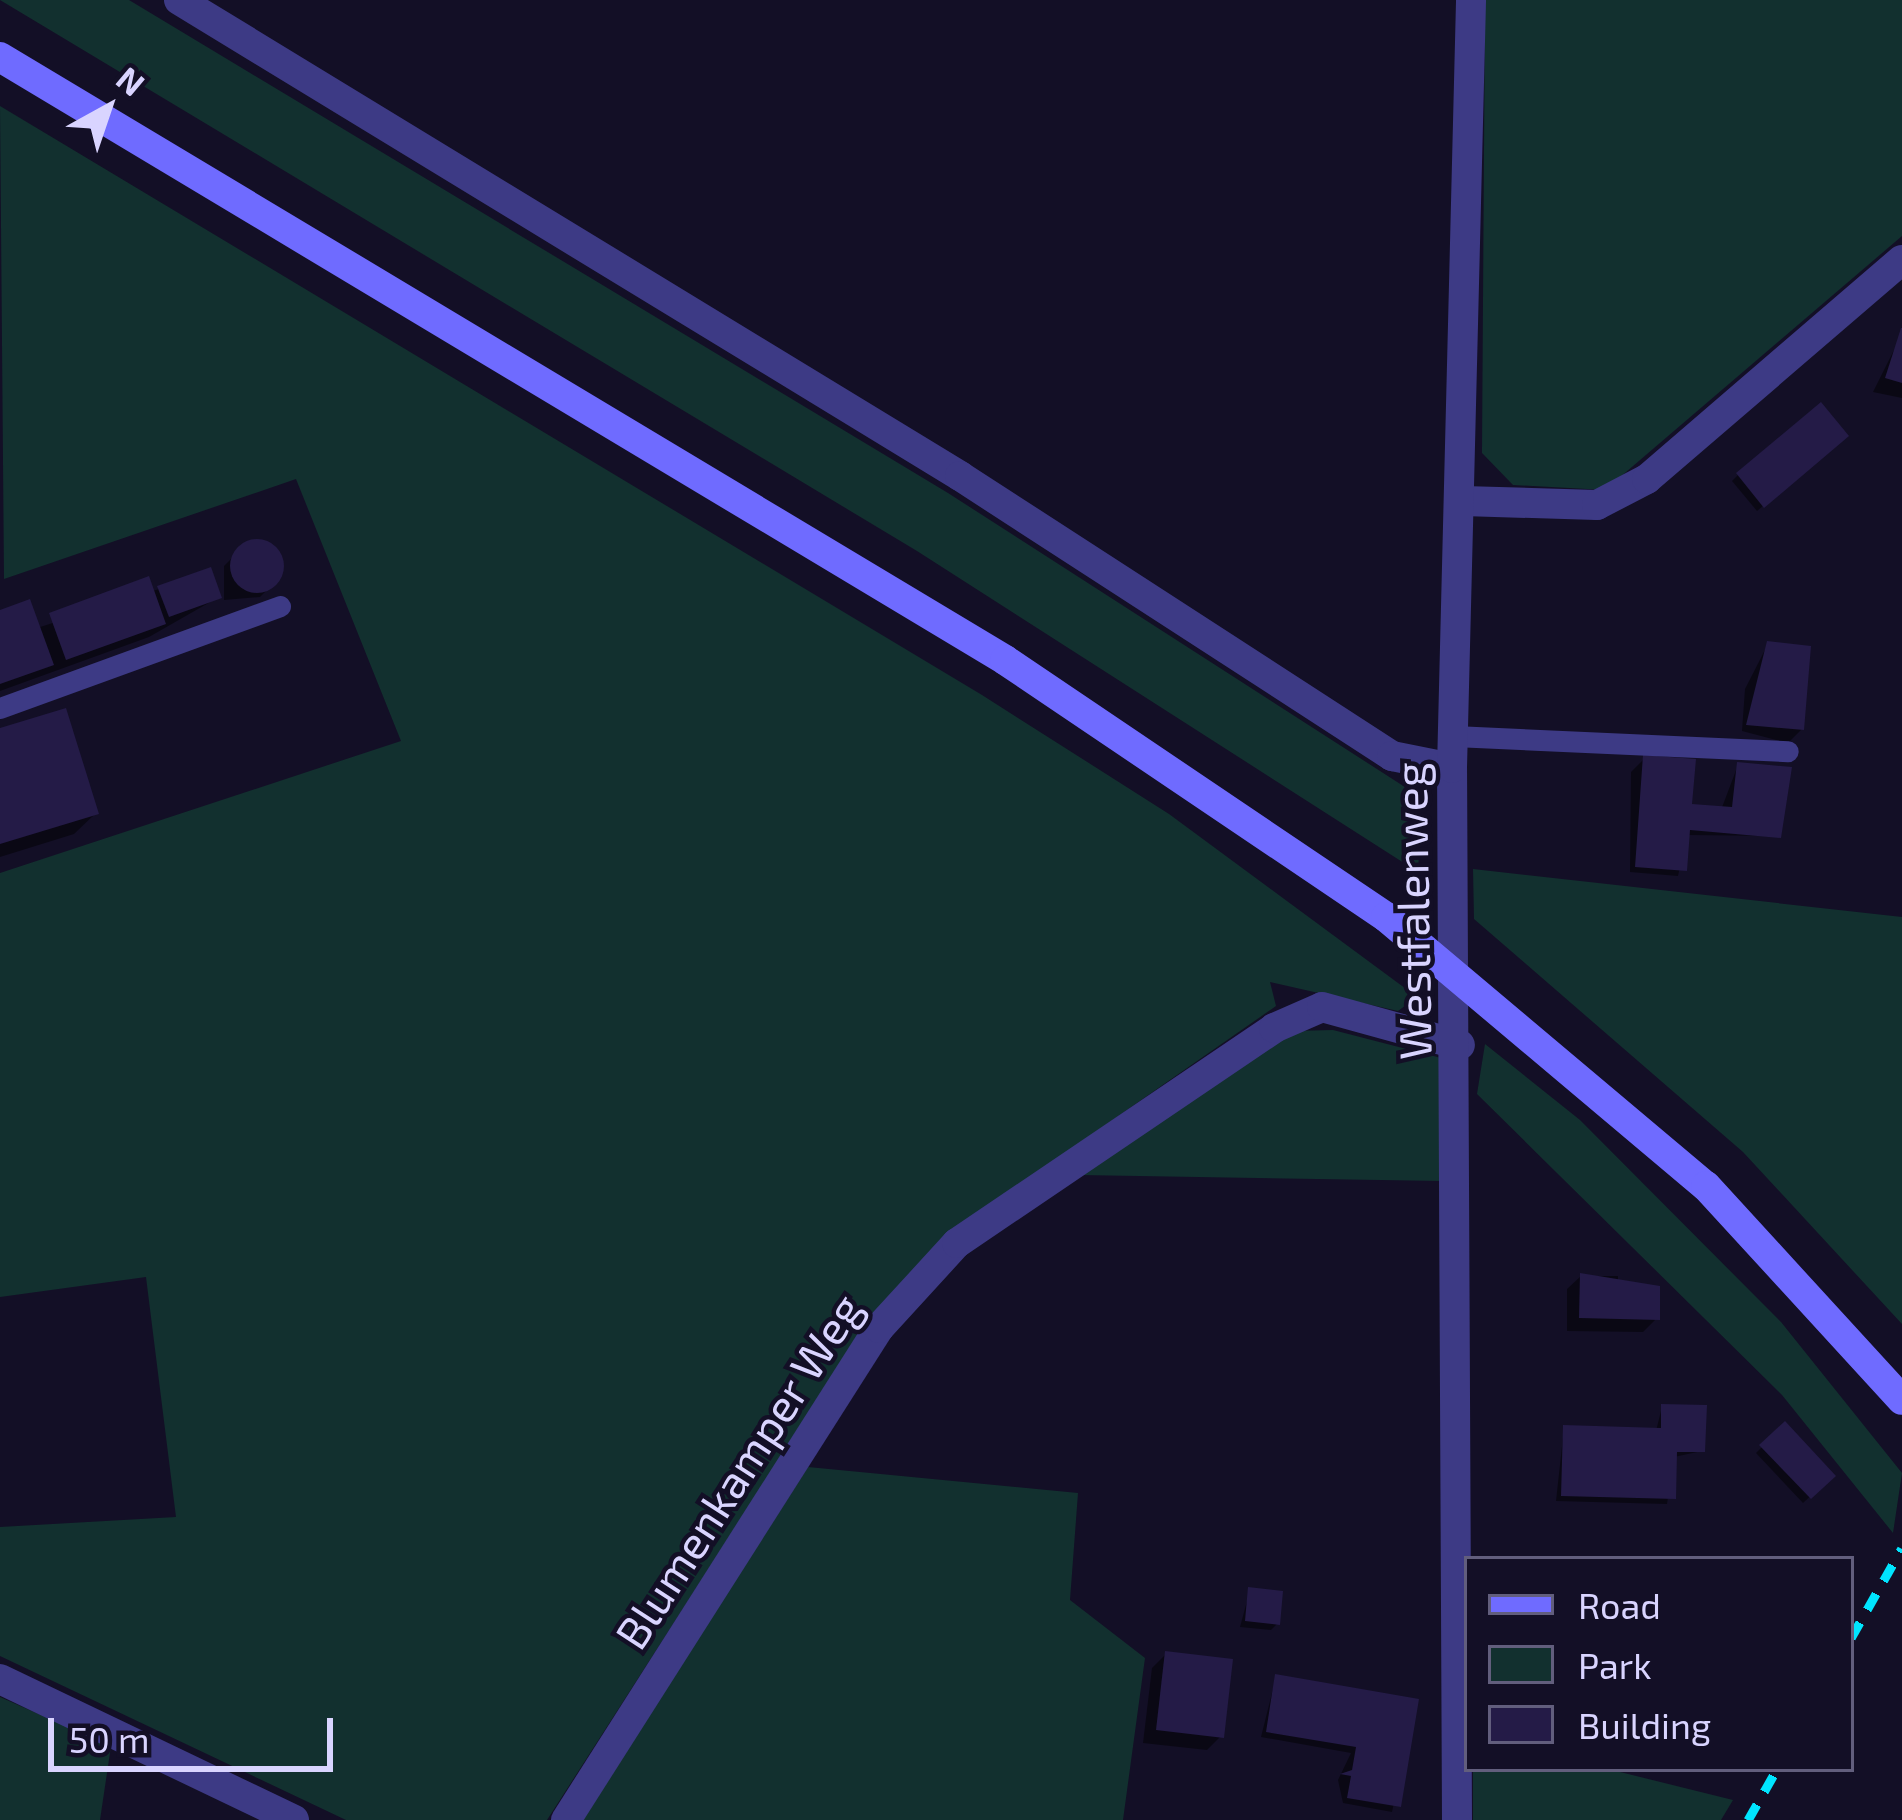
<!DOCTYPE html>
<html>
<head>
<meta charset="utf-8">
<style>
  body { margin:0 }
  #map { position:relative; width:1902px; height:1820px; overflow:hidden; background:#130f26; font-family:"Exo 2",sans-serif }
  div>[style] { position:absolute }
  .green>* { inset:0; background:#12302f }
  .shadow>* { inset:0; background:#0007 }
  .building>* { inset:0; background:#241b47 }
  .round { border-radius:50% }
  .lane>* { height:21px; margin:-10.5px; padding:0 10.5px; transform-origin:10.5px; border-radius:10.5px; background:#3d3a85 }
  .street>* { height:30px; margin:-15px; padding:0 15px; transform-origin:15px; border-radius:15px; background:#3d3a85 }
  .secondary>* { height:30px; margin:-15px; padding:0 15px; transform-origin:15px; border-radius:15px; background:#6f6bff }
  .rail>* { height:9px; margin-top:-4.5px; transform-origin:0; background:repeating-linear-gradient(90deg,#00e5ff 0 18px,transparent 0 33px) }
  span { translate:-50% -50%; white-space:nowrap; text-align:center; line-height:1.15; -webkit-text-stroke:9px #130f26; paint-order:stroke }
  .street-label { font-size:45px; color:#d9d4ff }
  .legend { position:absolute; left:1464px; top:1556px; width:390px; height:216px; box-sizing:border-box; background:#130f26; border:3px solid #625e7d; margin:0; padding:15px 21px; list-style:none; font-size:36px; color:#d9d4ff }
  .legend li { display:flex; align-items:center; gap:24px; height:60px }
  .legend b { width:60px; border:3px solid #625e7d }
  .north { position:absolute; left:48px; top:48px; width:120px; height:120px; -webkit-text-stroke:9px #130f26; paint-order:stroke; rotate:40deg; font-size:33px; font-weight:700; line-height:48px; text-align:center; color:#d9d4ff }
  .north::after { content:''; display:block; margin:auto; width:42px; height:54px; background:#d9d4ff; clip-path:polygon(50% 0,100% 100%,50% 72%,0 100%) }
  .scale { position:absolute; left:48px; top:1718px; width:285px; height:54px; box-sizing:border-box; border:6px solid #d9d4ff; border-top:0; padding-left:15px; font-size:36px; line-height:42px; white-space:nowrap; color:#d9d4ff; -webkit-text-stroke:9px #130f26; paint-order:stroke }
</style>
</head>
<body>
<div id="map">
  <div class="green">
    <i style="clip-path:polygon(0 0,129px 0,948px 493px,1422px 798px,1418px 872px,917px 551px)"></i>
    <i style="clip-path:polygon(1485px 0,1902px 0,1902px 236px,1605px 490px,1513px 485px,1482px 453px)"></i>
    <i style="clip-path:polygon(0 106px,982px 695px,1169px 814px,1417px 997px,1398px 1011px,1270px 982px,1276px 1006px,949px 1234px,862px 1330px,547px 1820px,346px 1820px,0 1656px,0 1527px,176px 1517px,146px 1277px,0 1297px,0 873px,401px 741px,296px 479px,4px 579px)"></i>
    <i style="clip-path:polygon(1473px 869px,1902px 917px,1902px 1324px,1743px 1152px,1474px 919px)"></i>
    <i style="clip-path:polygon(1333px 1030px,1445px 1059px,1443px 1181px,1079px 1175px,1293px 1031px)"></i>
    <i style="clip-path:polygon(1485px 1044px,1580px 1120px,1781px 1322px,1902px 1473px,1893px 1533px,1782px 1395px,1477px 1094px)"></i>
    <i style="clip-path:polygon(808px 1467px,1078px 1493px,1070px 1600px,1145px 1658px,1123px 1820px,581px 1820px)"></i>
    <i style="clip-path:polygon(0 1697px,111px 1746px,100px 1820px,0 1820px)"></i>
    <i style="clip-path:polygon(1473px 1769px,1608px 1769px,1733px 1800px,1721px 1820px,1473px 1820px)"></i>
  </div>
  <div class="shadow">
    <i style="clip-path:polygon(1900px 338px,1902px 339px,1902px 398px,1873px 392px)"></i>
    <i style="clip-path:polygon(1839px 442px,1757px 511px,1732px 481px,1738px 475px)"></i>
    <i style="clip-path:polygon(273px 548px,274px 583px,260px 597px,224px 600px,224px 566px,238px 552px)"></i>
    <i style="clip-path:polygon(159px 589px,219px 597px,149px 637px,0 691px,0 613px,37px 628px)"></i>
    <i style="clip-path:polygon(1768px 644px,1802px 729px,1788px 743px,1742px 731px,1745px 689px)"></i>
    <i style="clip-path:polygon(0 732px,96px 813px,74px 834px,0 857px)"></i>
    <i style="clip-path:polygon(1645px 758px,1688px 812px,1721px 810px,1738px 765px,1778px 836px,1687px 835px,1678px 876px,1630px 872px,1631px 772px)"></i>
    <i style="clip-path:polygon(1581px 1276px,1618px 1276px,1618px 1288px,1657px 1318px,1643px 1332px,1567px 1331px,1567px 1289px)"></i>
    <i style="clip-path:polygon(1662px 1407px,1702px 1451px,1674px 1457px,1667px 1504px,1556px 1501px,1564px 1428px,1656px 1431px)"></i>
    <i style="clip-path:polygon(1784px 1425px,1832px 1476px,1803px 1503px,1756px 1453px)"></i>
    <i style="clip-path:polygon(1250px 1590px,1277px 1624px,1271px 1630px,1240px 1627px)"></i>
    <i style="clip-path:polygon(1166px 1654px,1221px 1736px,1207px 1750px,1143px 1743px,1152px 1668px)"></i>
    <i style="clip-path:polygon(1276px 1677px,1416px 1702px,1392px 1812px,1343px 1803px,1338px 1780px,1351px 1753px,1261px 1737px)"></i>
  </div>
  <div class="building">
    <i style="clip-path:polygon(1901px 328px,1902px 328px,1902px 383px,1885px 378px)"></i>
    <i style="clip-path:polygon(1821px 402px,1849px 436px,1764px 508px,1736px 473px)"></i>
    <i class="round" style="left:230px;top:539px;width:54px;height:54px"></i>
    <i style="clip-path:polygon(211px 567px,222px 598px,169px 617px,157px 586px)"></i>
    <i style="clip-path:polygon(149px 576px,166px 624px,66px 660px,49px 613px)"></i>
    <i style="clip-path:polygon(30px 599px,54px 665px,0 684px,0 610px)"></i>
    <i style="clip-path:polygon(1767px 641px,1811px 646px,1804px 730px,1746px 725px)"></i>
    <i style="clip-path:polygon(66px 708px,99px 814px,0 844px,0 728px)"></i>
    <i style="clip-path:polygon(1643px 755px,1696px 759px,1692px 804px,1732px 807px,1737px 762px,1792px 767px,1781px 838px,1690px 830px,1687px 871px,1635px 867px)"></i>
    <i style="clip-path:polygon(1580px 1273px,1660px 1286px,1660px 1320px,1579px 1318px)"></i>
    <i style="clip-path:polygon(1661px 1404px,1707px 1405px,1705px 1452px,1677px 1452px,1676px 1499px,1561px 1496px,1563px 1425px,1661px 1428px)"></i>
    <i style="clip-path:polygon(1785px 1421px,1836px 1476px,1811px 1499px,1759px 1445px)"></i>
    <i style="clip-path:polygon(1248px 1587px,1283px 1591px,1280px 1625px,1245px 1621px)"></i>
    <i style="clip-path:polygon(1165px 1651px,1233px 1659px,1224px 1738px,1156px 1730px)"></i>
    <i style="clip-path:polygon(1275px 1674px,1419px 1699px,1401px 1807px,1347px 1798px,1351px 1776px,1340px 1774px,1352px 1770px,1356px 1747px,1266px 1732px)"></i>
  </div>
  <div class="lane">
    <i style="left:0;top:708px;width:298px;rotate:-20deg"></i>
    <i style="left:1454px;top:736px;width:334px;rotate:2.6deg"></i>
  </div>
  <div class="street">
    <i style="left:179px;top:0;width:915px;rotate:31.36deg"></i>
    <i style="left:960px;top:476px;width:515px;rotate:32.95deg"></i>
    <i style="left:1392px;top:756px;width:61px;rotate:11.3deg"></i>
    <i style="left:1463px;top:501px;width:134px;rotate:1.7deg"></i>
    <i style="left:1597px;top:505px;width:56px;rotate:-27.5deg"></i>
    <i style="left:1647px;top:479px;width:336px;rotate:-40.7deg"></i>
    <i style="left:0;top:1679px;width:326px;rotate:25.6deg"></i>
    <i style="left:566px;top:1820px;width:583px;rotate:-57.54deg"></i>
    <i style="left:879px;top:1328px;width:115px;rotate:-47.5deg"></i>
    <i style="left:957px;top:1243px;width:383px;rotate:-34.1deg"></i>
    <i style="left:1274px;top:1028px;width:52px;rotate:-23.6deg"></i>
    <i style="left:1322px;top:1007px;width:143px;rotate:15.4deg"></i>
    <i style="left:1457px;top:1820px;width:1052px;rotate:-90.27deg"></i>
    <i style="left:1452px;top:768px;width:768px;rotate:-88.58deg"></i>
  </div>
  <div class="secondary">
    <i style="left:0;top:57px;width:1172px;rotate:30.96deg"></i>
    <i style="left:1005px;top:660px;width:460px;rotate:34deg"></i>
    <i style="left:1386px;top:917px;width:418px;rotate:40.1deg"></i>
    <i style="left:1706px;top:1186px;width:290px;rotate:47.5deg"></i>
  </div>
  <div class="rail">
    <i style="left:1851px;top:1638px;width:103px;rotate:-60.5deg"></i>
    <i style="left:1748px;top:1820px;width:59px;rotate:-60.4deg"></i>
  </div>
  <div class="street-label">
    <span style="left:1412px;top:911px;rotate:-91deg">Westfalenweg</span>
    <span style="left:738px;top:1471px;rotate:-57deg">Blumenkamper Weg</span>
  </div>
  <ul class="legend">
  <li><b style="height:15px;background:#6f6bff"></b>Road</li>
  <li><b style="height:33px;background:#12302f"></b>Park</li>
  <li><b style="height:33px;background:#241b47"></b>Building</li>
  </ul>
  <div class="north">N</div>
  <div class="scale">50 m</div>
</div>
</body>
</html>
